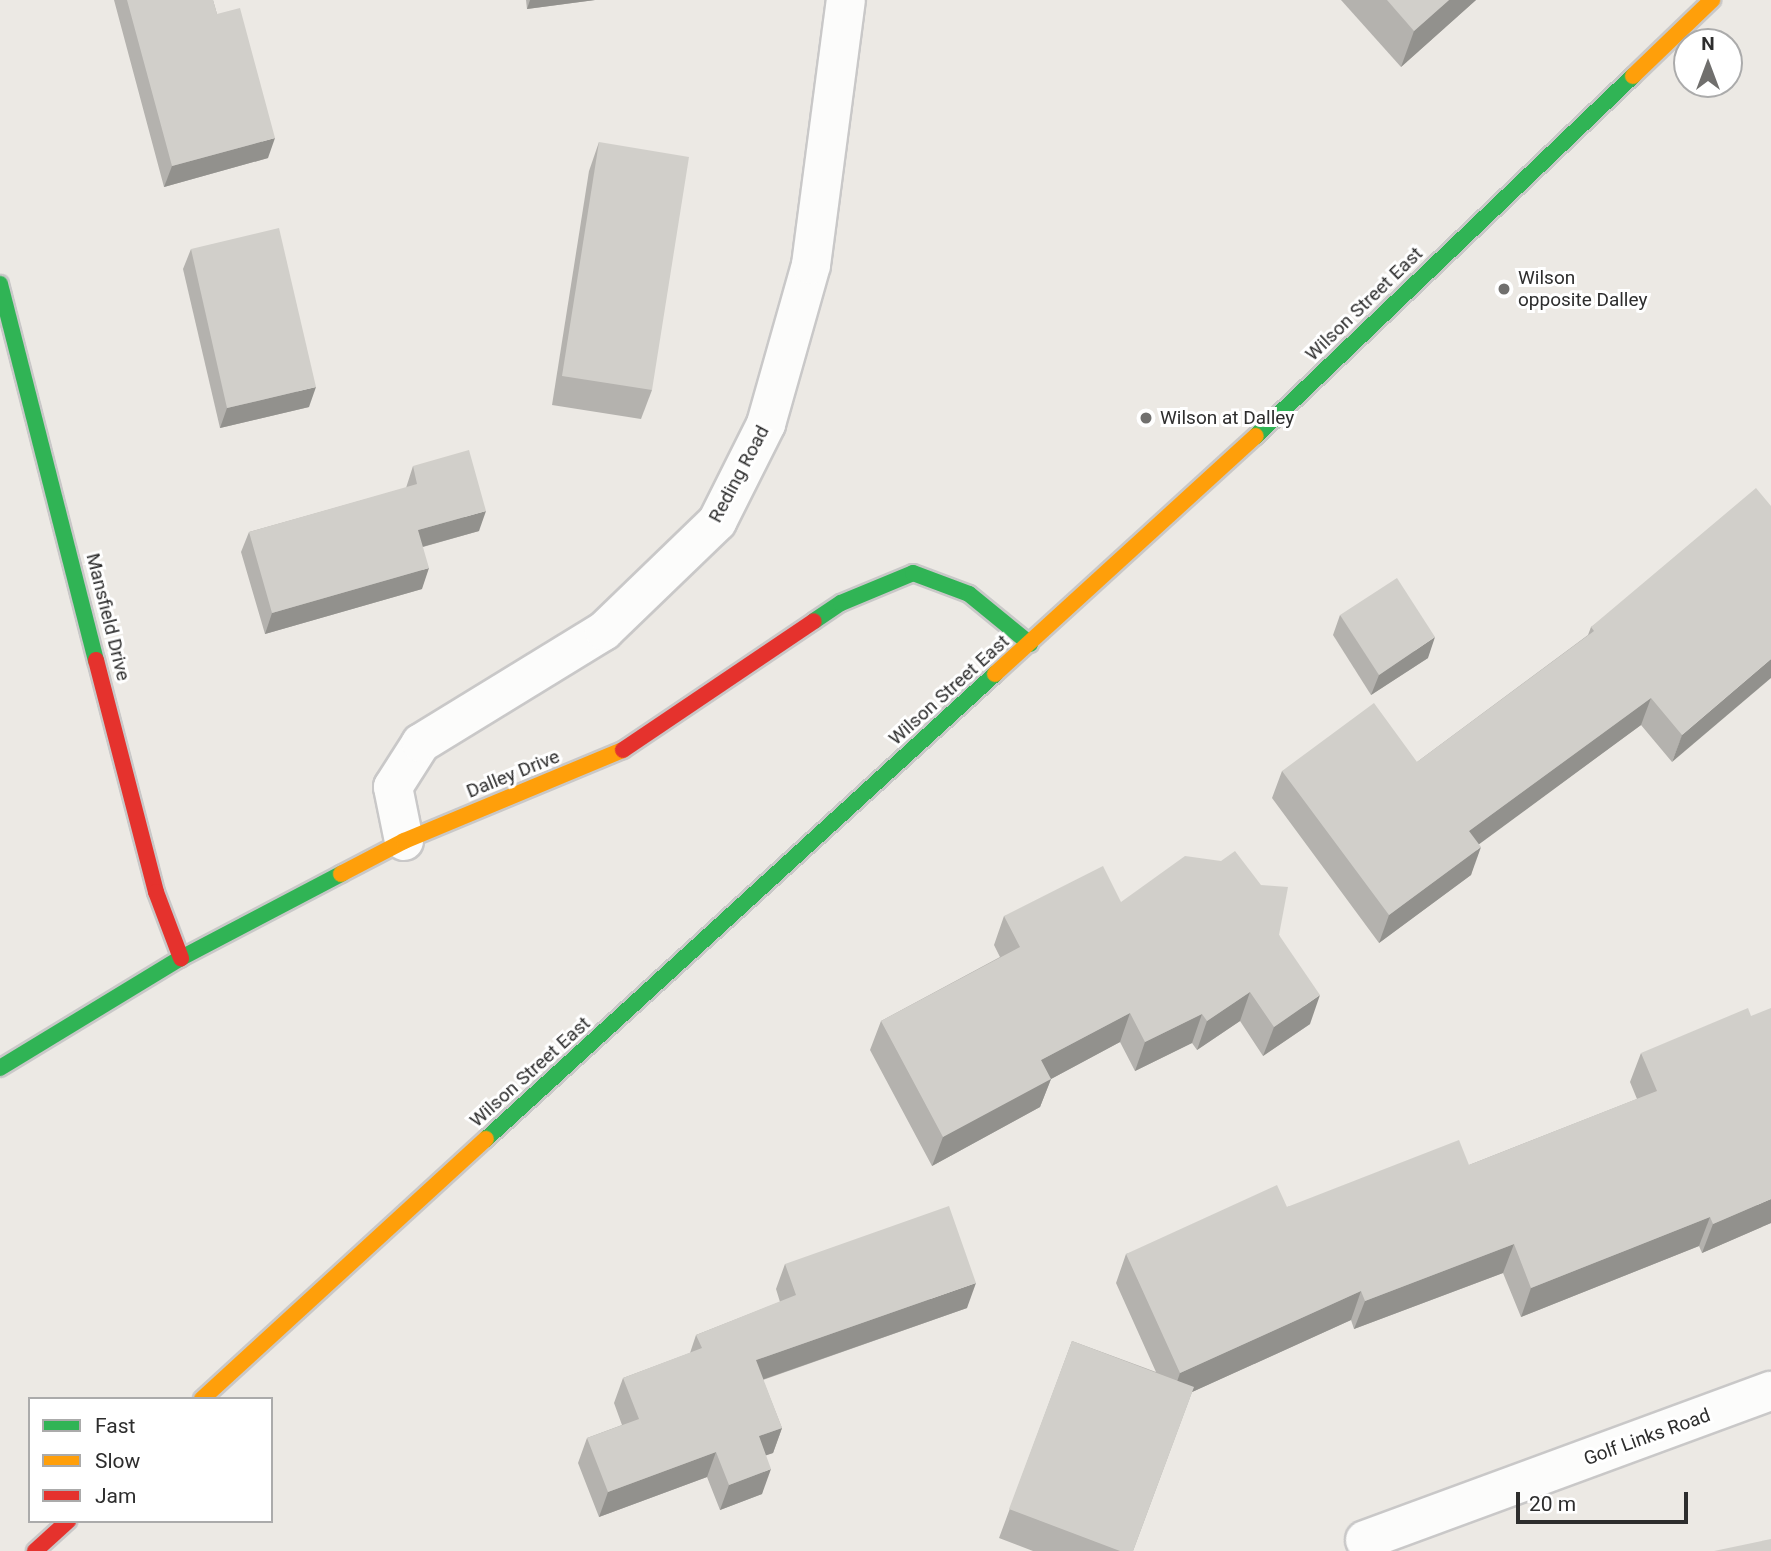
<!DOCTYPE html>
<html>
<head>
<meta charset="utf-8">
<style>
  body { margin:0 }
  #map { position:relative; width:1771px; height:1551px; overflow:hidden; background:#ece9e4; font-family:Roboto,sans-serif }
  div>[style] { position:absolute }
  .roads { filter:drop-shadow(2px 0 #c9c8c8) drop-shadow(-2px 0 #c9c8c8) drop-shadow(0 2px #c9c8c8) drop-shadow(0 -2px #c9c8c8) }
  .street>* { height:38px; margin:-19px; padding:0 19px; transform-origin:19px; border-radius:19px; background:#fcfcfb }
  .fast>* { height:16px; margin:-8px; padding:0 8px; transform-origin:8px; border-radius:8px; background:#30b455 }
  .slow>* { height:16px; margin:-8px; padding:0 8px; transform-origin:8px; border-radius:8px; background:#ff9f0a }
  .jam>* { height:16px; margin:-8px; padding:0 8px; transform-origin:8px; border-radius:8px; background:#e5322d }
  .wall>* { inset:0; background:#b4b2ae }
  .shaded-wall>* { inset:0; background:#92918d }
  .building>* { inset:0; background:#d1cfca }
  .dots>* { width:19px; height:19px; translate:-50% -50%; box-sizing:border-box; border:4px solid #fff; border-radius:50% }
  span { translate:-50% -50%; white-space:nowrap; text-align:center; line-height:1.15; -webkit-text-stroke:6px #fff; paint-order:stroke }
  .poi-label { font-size:19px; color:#2d2d2d }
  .left { translate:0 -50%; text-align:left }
  .street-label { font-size:19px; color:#2d2d2d }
  .legend { position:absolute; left:28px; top:1397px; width:245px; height:126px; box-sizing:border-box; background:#fff; border:2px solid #ababab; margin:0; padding:9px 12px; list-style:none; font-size:21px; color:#2d2d2d }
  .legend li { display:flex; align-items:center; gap:14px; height:35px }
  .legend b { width:35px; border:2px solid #ababab }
  .north { position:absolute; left:1673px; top:28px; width:70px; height:70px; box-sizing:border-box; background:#fff; border:2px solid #ababab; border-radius:50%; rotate:0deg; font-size:19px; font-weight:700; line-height:28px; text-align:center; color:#2d2d2d }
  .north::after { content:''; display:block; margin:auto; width:24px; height:32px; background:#706f6d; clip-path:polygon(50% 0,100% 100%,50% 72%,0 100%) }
  .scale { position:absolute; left:1516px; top:1492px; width:172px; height:32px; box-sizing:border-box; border:4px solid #2d2d2d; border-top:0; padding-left:9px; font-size:21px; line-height:24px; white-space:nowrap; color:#2d2d2d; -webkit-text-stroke:5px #fff; paint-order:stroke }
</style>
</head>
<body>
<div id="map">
  <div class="roads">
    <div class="street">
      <i style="left:404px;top:841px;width:55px;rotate:-101.5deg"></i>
      <i style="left:393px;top:787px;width:52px;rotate:-57.5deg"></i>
      <i style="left:421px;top:743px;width:215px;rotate:-31.5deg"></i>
      <i style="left:604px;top:631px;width:157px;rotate:-44deg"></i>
      <i style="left:717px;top:522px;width:110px;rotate:-63.4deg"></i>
      <i style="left:766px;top:424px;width:165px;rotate:-74.2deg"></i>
      <i style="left:811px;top:265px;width:267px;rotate:-82.5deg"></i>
      <i style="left:1365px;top:1540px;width:432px;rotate:-20.2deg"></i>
    </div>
    <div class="fast">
      <i style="left:0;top:284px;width:388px;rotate:75.7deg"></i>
      <i style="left:1256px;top:436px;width:521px;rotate:-43.68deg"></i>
      <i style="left:814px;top:621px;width:32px;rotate:-34deg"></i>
      <i style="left:841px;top:603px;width:78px;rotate:-22.6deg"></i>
      <i style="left:913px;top:573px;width:60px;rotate:20.6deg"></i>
      <i style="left:969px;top:594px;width:79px;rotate:39.3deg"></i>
      <i style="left:0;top:1068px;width:212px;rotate:-31.3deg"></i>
      <i style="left:181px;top:958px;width:181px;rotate:-27.7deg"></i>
      <i style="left:486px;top:1139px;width:689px;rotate:-42.41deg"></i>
    </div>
    <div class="slow">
      <i style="left:1633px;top:76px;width:110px;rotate:-43.9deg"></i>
      <i style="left:995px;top:674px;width:353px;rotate:-42.4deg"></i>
      <i style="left:341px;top:874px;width:71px;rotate:-27.6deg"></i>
      <i style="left:404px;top:841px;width:237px;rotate:-22.6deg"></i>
      <i style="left:202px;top:1399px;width:385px;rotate:-42.5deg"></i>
    </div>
    <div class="jam">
      <i style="left:96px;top:660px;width:240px;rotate:75.5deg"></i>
      <i style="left:156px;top:892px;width:71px;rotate:69.3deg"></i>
      <i style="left:623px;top:750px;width:230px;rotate:-34deg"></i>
      <i style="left:35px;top:1551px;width:45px;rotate:-42.3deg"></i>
    </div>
  </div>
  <div class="wall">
    <i style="clip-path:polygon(114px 0,213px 0,217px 14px,268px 158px,164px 187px)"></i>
    <i style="clip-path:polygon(526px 0,595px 0,527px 9px)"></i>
    <i style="clip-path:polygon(1341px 0,1476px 0,1401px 67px)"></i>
    <i style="clip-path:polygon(599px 142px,652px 390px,641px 419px,552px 405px,589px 171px)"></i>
    <i style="clip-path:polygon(191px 249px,309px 407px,220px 428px,183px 269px)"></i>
    <i style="clip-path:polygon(413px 466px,479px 531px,423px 547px,422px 589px,265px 634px,241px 552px,249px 532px,406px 488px)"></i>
    <i style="clip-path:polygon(1771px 506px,1672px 762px,1641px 725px,1478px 844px,1471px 875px,1379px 943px,1272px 798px,1282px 771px,1417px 762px,1588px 635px,1591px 627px)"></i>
    <i style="clip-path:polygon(1340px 615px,1428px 658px,1371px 695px,1333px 635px)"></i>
    <i style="clip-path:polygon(1121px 902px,1279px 935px,1310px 1024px,1263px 1056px,1240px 1021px,1197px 1050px,1192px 1043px,1135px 1071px,1120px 1042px,1051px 1079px,1040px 1107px,932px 1166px,870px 1050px,881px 1021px,1000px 957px,994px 945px,1004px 916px)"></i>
    <i style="clip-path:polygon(1641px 1053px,1771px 1223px,1702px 1253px,1699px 1246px,1521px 1317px,1503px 1273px,1354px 1329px,1351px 1320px,1192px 1392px,1133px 1551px,1033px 1551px,999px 1538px,1072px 1341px,1156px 1372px,1116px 1283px,1126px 1254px,1287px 1207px,1469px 1165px,1637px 1099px,1630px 1082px)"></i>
    <i style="clip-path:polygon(785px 1264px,967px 1308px,763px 1380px,782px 1428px,773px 1453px,766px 1455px,762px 1494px,720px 1510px,707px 1477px,599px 1517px,578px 1463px,587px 1438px,622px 1425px,614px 1403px,623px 1378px,690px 1353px,696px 1335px,780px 1302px,776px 1289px)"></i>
  </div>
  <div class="shaded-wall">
    <i style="clip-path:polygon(530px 0,595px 0,527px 9px)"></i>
    <i style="clip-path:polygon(1449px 0,1476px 0,1401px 67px,1414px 31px)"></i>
    <i style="clip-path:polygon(275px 138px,268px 158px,164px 187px,172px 166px)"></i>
    <i style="clip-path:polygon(316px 387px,309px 407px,220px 428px,227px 408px)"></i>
    <i style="clip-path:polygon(486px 511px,479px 531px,411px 550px,418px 530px)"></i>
    <i style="clip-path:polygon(429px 568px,422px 589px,265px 634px,272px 613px)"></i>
    <i style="clip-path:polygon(1435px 637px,1428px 658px,1371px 695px,1379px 675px)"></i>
    <i style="clip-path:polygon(1771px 659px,1771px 678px,1672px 762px,1682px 735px)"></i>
    <i style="clip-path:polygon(1651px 698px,1641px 725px,1459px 859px,1469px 831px)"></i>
    <i style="clip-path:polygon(1481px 847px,1471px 875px,1379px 943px,1389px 915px)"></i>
    <i style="clip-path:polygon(1250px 992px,1240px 1021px,1197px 1050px,1207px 1021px)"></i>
    <i style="clip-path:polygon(1320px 995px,1310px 1024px,1263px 1056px,1274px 1027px)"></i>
    <i style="clip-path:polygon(1130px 1013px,1120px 1042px,1051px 1079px,1040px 1107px,932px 1166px,943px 1137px,1041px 1060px)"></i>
    <i style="clip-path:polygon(1202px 1014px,1192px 1043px,1135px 1071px,1145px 1042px)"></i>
    <i style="clip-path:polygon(1771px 1199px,1771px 1223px,1702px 1253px,1713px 1224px)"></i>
    <i style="clip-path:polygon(1710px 1217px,1699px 1246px,1521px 1317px,1531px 1288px)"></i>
    <i style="clip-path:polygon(1514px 1244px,1503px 1273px,1354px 1329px,1365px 1301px)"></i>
    <i style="clip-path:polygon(976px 1283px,967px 1308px,747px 1385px,756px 1360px)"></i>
    <i style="clip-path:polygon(1361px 1291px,1351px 1320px,1170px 1402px,1180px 1373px)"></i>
    <i style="clip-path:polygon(782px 1428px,773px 1453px,750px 1461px,759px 1436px)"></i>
    <i style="clip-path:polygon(716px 1452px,707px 1477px,599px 1517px,608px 1492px)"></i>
    <i style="clip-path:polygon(771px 1469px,762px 1494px,720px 1510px,729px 1485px)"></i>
  </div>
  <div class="building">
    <i style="clip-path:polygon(127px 0,213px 0,217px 14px,240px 8px,275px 138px,172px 166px)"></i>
    <i style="clip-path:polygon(1387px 0,1449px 0,1414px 31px)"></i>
    <i style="clip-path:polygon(599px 142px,689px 157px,652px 390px,562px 376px)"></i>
    <i style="clip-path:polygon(279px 228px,316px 387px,227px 408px,191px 249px)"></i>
    <i style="clip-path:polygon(469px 450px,486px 511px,418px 530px,429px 568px,272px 613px,249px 532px,417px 484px,413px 466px)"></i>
    <i style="clip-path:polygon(1756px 488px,1771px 506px,1771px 659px,1682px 735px,1651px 698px,1469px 831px,1481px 847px,1389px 915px,1282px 771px,1374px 703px,1417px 762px,1594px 631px,1591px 627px)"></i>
    <i style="clip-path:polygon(1397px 578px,1435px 637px,1379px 675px,1340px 615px)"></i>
    <i style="clip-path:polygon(1235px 851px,1261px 885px,1288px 887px,1279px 935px,1320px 995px,1274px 1027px,1250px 992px,1207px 1021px,1202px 1014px,1145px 1042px,1130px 1013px,1041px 1060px,1051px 1079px,943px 1137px,881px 1021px,1020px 947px,1004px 916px,1103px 866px,1121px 902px,1185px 856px,1221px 861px)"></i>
    <i style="clip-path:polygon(1748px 1008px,1751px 1016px,1771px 1008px,1771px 1199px,1713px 1224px,1710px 1217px,1531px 1288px,1514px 1244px,1365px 1301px,1361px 1291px,1180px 1373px,1126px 1254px,1277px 1185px,1287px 1207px,1459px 1140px,1469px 1165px,1657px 1091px,1641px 1053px)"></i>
    <i style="clip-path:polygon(949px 1206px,976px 1283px,756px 1360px,782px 1428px,759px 1436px,771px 1469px,729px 1485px,716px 1452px,608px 1492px,587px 1438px,639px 1419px,623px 1378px,702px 1348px,696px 1335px,796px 1295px,785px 1264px)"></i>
    <i style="clip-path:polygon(1072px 1341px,1194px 1387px,1133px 1551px,1120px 1551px,1009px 1509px)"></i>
    <i style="clip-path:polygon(1771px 1539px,1771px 1551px,1714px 1551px)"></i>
  </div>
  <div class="dots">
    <i style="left:1504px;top:289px;background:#706f6d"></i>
    <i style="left:1146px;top:418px;background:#706f6d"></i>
  </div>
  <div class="poi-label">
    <span class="left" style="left:1518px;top:289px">Wilson<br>opposite Dalley</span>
    <span class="left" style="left:1160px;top:418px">Wilson at Dalley</span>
  </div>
  <div class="street-label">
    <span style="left:1364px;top:304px;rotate:-44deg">Wilson Street East</span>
    <span style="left:739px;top:474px;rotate:-62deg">Reding Road</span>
    <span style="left:108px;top:617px;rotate:76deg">Mansfield Drive</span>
    <span style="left:949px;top:690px;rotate:-42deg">Wilson Street East</span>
    <span style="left:513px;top:774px;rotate:-22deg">Dalley Drive</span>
    <span style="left:530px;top:1072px;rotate:-42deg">Wilson Street East</span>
    <span style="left:1647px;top:1437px;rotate:-20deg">Golf Links Road</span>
  </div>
  <ul class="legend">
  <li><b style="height:9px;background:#30b455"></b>Fast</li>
  <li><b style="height:9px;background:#ff9f0a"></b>Slow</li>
  <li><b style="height:9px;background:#e5322d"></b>Jam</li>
  </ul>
  <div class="north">N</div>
  <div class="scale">20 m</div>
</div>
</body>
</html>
